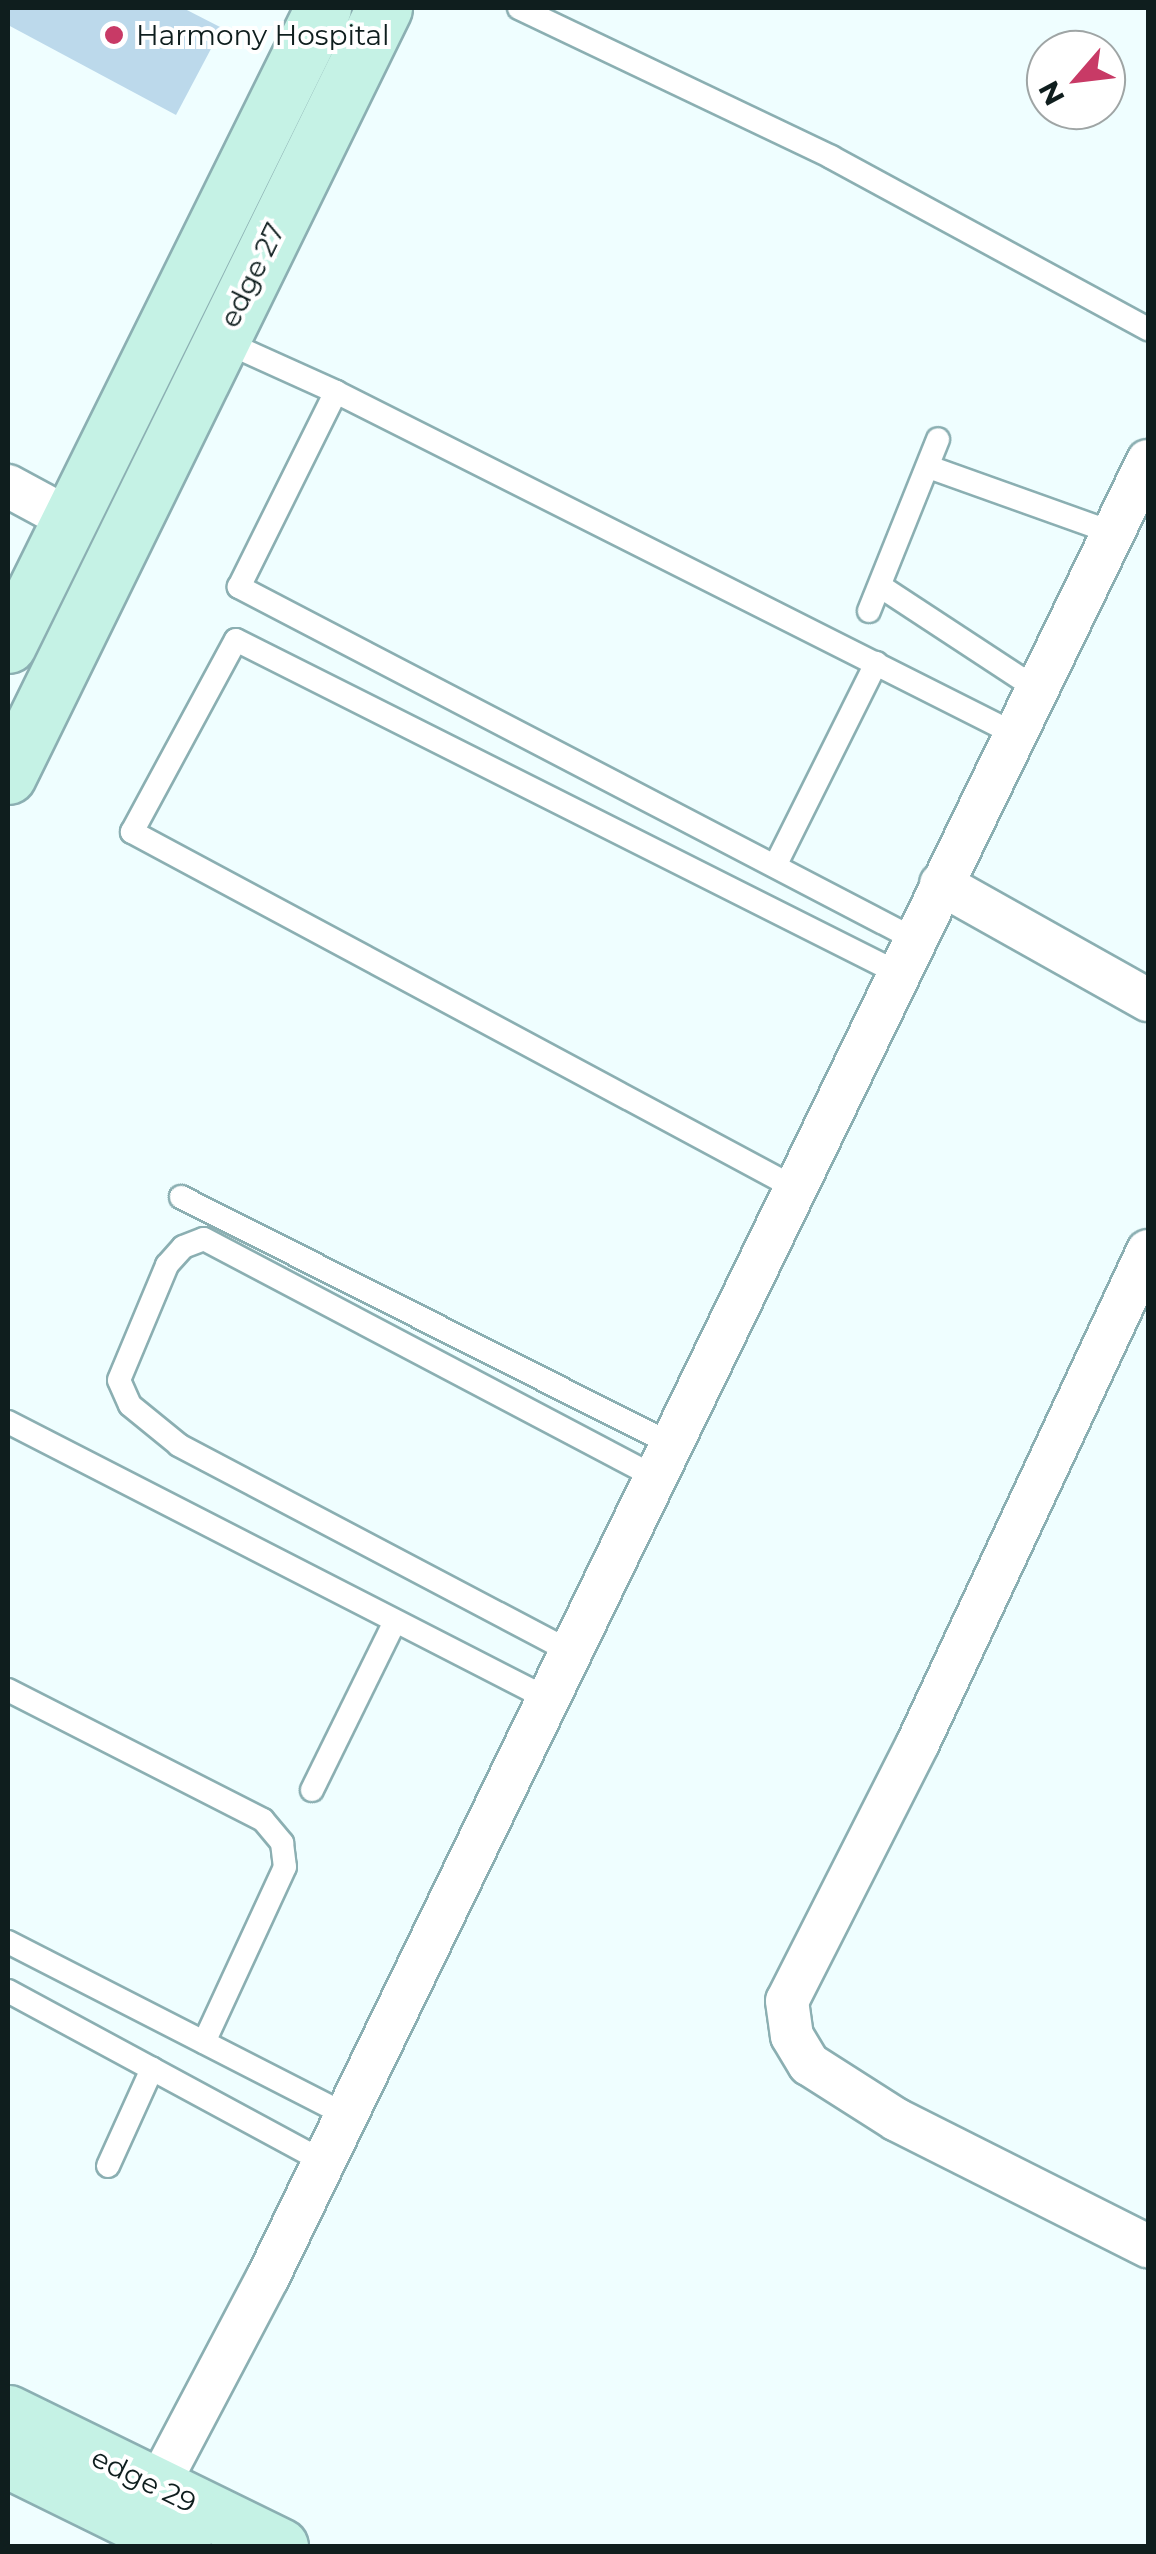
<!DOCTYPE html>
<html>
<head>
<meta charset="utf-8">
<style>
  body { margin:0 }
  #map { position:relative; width:1156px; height:2554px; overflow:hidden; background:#effeff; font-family:Montserrat,sans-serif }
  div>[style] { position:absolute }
  .building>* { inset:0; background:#bcd9eb }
  .roads { filter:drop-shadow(2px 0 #8bafb2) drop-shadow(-2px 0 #8bafb2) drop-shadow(0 2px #8bafb2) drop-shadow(0 -2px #8bafb2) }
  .service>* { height:22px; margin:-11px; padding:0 11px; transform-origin:11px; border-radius:11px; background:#fff }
  .minor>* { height:42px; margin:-21px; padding:0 21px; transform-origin:21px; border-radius:21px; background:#fff }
  .secondary>* { height:55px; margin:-27.5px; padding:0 27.5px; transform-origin:27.5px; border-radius:27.5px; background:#c5f2e5 }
  .dots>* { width:28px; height:28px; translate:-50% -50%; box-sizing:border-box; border:5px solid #fff; border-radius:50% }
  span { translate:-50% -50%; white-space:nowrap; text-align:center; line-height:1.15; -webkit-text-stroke:8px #fff; paint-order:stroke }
  .poi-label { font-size:28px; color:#0f1e1e }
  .left { translate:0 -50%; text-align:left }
  .street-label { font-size:28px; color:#0f1e1e }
  .frame { position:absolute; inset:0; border:10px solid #0f1e1e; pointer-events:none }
  .north { position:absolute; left:1026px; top:30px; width:100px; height:100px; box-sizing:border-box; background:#fff; border:2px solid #9fa5a5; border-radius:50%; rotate:242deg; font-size:28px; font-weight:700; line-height:40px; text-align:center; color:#0f1e1e }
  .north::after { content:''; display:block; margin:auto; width:35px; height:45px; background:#c83a66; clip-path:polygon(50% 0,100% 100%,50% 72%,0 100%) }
</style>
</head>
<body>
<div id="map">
  <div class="building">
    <i style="clip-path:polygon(8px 8px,183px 8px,222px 28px,176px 115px,8px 25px)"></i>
  </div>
  <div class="roads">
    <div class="service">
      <i style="left:519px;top:8px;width:346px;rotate:25.5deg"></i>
      <i style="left:831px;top:157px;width:361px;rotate:28.5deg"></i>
      <i style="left:221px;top:340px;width:126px;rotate:24.3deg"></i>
      <i style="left:929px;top:467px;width:195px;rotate:19.7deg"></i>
      <i style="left:880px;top:586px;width:188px;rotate:33.3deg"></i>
      <i style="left:869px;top:611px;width:185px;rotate:-68.1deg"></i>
      <i style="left:775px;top:866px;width:227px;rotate:-63.5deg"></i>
      <i style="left:916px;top:940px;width:764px;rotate:-152.46deg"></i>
      <i style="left:239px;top:587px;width:218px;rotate:-63.6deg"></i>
      <i style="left:336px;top:392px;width:760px;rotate:26.73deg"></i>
      <i style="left:797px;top:1189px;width:755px;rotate:-151.77deg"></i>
      <i style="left:132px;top:832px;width:218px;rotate:-61.6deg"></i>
      <i style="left:236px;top:640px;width:746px;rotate:26.7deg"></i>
      <i style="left:181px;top:1197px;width:553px;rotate:26.75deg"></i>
      <i style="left:8px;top:1422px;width:609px;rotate:27.15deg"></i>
      <i style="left:573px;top:1653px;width:446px;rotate:-152.2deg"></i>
      <i style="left:179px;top:1445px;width:63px;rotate:-140.8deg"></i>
      <i style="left:130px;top:1405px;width:27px;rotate:-114deg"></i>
      <i style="left:119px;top:1380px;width:125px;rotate:-67.3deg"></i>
      <i style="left:167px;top:1265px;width:24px;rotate:-48deg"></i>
      <i style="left:183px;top:1247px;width:22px;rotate:-21deg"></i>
      <i style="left:204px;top:1239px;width:514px;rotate:27.81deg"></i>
      <i style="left:8px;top:1690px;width:286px;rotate:27deg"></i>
      <i style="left:263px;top:1820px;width:30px;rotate:50deg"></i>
      <i style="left:282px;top:1843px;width:24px;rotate:83deg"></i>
      <i style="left:285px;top:1867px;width:193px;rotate:114.8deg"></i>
      <i style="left:312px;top:1790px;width:186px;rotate:-63.8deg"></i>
      <i style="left:8px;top:1942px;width:380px;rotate:27.1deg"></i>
      <i style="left:8px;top:1991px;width:358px;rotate:28.4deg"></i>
      <i style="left:108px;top:2166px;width:107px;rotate:-65.6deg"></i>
    </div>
    <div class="minor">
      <i style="left:8px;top:486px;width:69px;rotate:28.4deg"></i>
      <i style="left:941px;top:884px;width:237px;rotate:29.3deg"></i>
      <i style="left:1148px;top:1251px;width:543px;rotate:115.06deg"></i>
      <i style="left:918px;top:1743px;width:289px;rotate:116.9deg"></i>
      <i style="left:787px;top:2001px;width:35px;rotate:82deg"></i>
      <i style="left:792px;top:2036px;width:33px;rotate:59deg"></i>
      <i style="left:809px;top:2064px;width:104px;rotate:32.5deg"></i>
      <i style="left:897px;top:2120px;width:281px;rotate:26.7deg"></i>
      <i style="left:144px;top:2512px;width:266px;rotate:-62.2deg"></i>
      <i style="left:268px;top:2277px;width:2018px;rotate:-64.15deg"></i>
    </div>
    <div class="secondary">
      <i style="left:8px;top:645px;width:711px;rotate:-63.69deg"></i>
      <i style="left:8px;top:776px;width:855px;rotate:-63.91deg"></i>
      <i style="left:8px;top:2413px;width:303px;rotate:26.1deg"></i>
      <i style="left:8px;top:2460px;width:195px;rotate:26.2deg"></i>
    </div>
  </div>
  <div class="dots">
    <i style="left:114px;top:35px;background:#c83a66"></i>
  </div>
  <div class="poi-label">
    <span class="left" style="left:136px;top:35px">Harmony Hospital</span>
  </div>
  <div class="street-label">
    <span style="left:252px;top:275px;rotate:-64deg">edge 27</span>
    <span style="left:144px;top:2480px;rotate:26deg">edge 29</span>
  </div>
  <div class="frame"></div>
  <div class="north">N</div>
</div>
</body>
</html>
